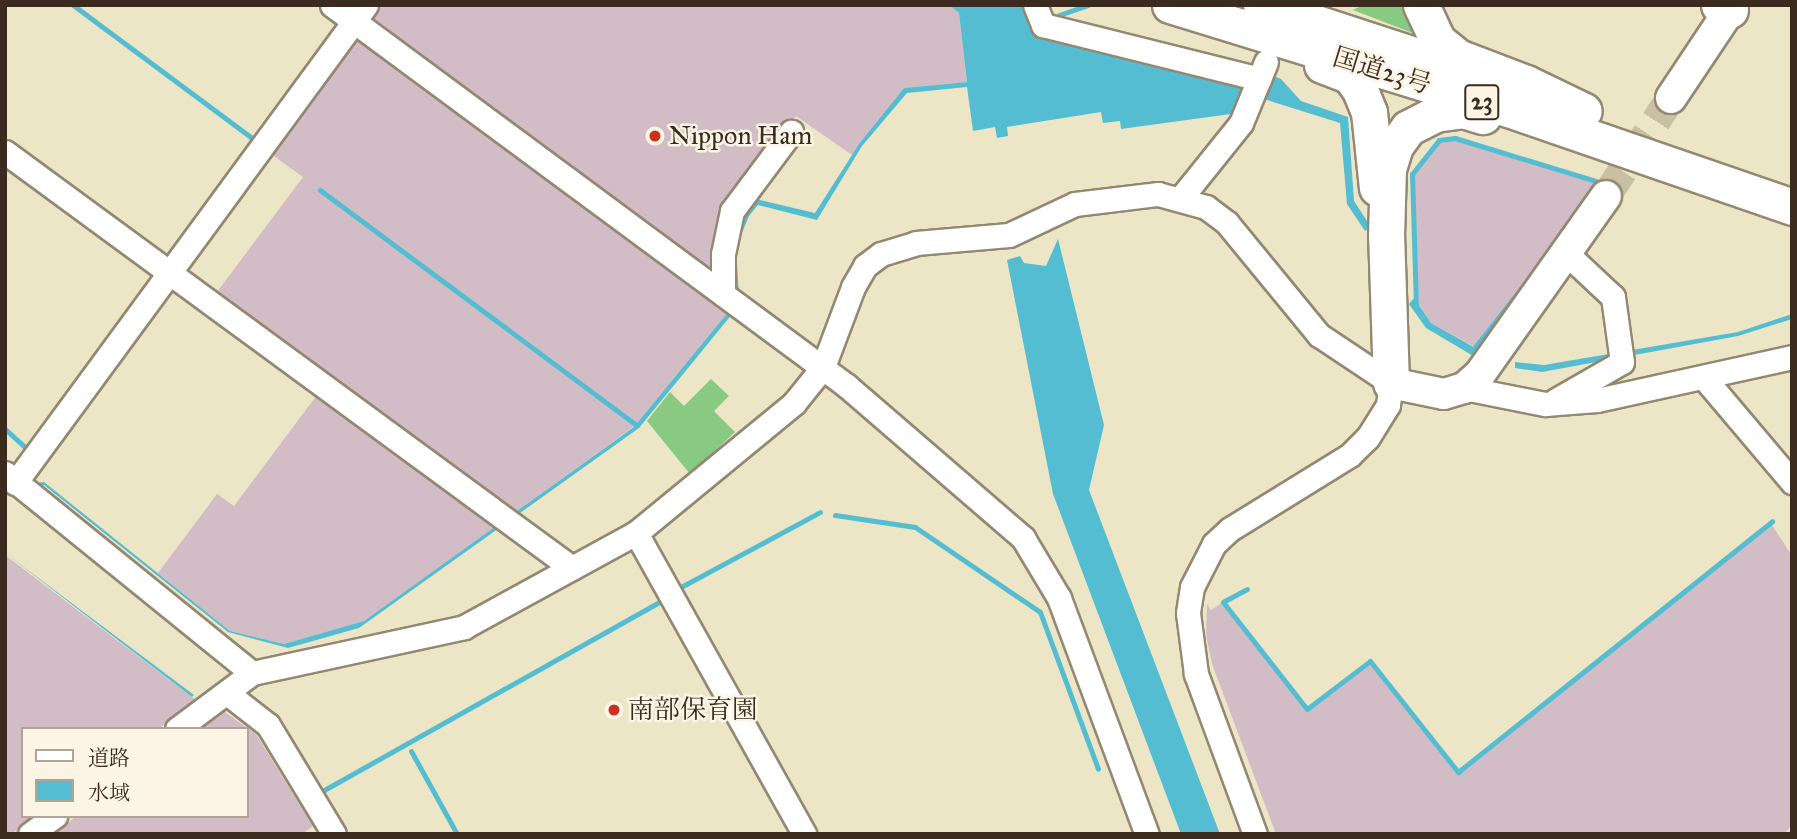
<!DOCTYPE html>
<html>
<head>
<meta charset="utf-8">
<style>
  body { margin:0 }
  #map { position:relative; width:1797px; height:839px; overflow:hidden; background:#ece5c6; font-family:"IM FELL Great Primer","Noto Serif JP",serif }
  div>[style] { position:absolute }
  .industrial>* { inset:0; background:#d2bdc6 }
  .green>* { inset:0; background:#88ca82 }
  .water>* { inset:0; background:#55bdd2 }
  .stream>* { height:5px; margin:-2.5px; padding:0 2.5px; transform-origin:2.5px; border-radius:2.5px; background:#55bdd2 }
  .major-tunnel>* { height:30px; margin-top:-15px; transform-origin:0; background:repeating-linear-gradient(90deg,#c9c0a4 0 30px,transparent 0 45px) }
  .roads { filter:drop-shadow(2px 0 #948872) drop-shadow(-2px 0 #948872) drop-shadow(0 2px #948872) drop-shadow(0 -2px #948872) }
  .minor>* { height:23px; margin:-11.5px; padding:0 11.5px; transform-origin:11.5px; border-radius:11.5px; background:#fff }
  .major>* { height:30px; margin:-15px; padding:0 15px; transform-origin:15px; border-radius:15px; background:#fff }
  .highway>* { height:35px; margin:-17.5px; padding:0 17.5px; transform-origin:17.5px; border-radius:17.5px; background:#fff }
  .dots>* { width:19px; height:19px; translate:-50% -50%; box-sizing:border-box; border:4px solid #fcf5e5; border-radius:50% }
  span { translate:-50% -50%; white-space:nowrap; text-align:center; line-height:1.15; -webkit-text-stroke:5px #fcf5e5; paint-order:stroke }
  .shield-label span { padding:2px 5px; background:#fcf5e5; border:2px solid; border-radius:5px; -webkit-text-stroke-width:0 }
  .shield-label { font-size:24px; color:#3b2a1e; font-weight:700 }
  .street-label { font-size:26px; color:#3b2a1e }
  .poi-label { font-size:26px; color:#3b2a1e }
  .left { translate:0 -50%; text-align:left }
  .frame { position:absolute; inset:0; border:7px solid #3b2a1e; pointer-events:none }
  .legend { position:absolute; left:21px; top:727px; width:228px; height:91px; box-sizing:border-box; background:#fcf5e5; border:2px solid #afa495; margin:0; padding:9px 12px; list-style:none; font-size:21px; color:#3b2a1e }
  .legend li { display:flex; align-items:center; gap:14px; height:35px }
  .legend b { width:35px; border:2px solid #afa495 }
</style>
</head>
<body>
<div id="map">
  <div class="industrial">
    <i style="clip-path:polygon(372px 5px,949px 5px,959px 13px,967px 82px,904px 88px,852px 155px,796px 116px,728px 208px,712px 276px,362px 18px)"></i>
    <i style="clip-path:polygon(355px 35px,723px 305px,726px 315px,636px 425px,509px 517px,214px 296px,303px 177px,268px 152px)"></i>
    <i style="clip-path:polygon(1455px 138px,1596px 181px,1556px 244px,1475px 347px,1431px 323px,1419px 305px,1412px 174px,1439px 140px)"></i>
    <i style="clip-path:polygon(320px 391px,498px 525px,364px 621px,284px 644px,230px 631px,158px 573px,217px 494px,234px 506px)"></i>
    <i style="clip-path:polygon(1770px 522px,1792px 556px,1792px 824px,1785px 834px,1276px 834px,1212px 664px,1206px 635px,1207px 604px,1211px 610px,1223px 602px,1307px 709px,1370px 661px,1458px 771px)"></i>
    <i style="clip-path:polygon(5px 555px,197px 701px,158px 729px,23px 729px,23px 816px,36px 816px,11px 834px,5px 834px)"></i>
    <i style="clip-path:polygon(222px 710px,256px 734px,313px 826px,302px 834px,53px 834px,77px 816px,247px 816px,247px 729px,196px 729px)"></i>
  </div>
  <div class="green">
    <i style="clip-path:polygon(1363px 5px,1413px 5px,1423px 37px,1353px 10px)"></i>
    <i style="clip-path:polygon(711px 379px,729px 396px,714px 411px,735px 432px,690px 474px,647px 421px,670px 392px,684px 406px)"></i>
  </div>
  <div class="water">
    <i style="clip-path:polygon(949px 5px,1025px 5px,1038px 35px,1263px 89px,1272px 75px,1281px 79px,1301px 101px,1348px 117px,1354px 201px,1371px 227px,1365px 231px,1347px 204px,1340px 123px,1245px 93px,1231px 114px,1121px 129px,1120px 121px,1103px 123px,1101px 112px,1007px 127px,1008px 136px,997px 138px,995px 127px,973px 131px,967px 87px,907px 93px,862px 146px,817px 220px,758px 205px,749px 216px,736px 247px,739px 295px,733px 313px,639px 428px,359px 628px,288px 648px,228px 632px,44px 485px,11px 491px,5px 496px,9px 486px,44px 482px,230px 631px,284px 644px,364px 621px,634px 427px,729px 311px,732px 248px,741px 218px,756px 199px,815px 213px,859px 144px,904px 88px,967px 82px,959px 13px)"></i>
    <i style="clip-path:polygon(1058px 239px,1104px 425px,1089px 490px,1220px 834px,1181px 834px,1053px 494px,1007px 260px,1020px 256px,1024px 263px,1046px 266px)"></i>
    <i style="clip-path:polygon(1414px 298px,1431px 323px,1479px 350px,1475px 357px,1426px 328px,1409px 304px)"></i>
    <i style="clip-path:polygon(1792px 314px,1792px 319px,1738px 336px,1542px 372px,1515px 368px,1515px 362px,1544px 365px,1738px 332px)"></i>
    <i style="clip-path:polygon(5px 553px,194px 695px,192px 697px)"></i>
  </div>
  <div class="stream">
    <i style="left:73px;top:5px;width:228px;rotate:36.6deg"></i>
    <i style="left:1059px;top:15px;width:31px;rotate:-19deg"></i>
    <i style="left:320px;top:190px;width:394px;rotate:36.6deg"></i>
    <i style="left:1416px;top:307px;width:133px;rotate:-91.7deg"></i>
    <i style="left:1412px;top:174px;width:43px;rotate:-51.5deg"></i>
    <i style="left:1439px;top:140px;width:16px;rotate:-7deg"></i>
    <i style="left:1455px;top:138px;width:147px;rotate:17deg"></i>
    <i style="left:1472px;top:351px;width:102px;rotate:-51.8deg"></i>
    <i style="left:5px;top:429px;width:30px;rotate:42deg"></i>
    <i style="left:16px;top:463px;width:21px;rotate:-53deg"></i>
    <i style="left:835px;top:515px;width:81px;rotate:8.5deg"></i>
    <i style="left:915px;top:527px;width:151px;rotate:34.2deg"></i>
    <i style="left:1040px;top:612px;width:167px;rotate:69.7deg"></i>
    <i style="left:679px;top:588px;width:160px;rotate:-28.3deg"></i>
    <i style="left:1247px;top:589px;width:27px;rotate:152deg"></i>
    <i style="left:1223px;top:602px;width:136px;rotate:51.9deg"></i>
    <i style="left:1307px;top:709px;width:79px;rotate:-37.3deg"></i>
    <i style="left:1370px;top:661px;width:142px;rotate:51.6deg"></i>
    <i style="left:1458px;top:772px;width:402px;rotate:-38.6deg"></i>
    <i style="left:411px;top:751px;width:95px;rotate:61deg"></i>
    <i style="left:317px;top:794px;width:396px;rotate:-29.3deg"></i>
  </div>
  <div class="major-tunnel">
    <i style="left:1606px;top:196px;width:118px;rotate:-56.4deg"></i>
  </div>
  <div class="roads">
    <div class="minor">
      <i style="left:332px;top:5px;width:641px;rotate:36.49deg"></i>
      <i style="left:847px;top:386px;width:233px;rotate:40.8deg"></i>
      <i style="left:1023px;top:538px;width:70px;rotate:59deg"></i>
      <i style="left:1059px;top:598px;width:252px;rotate:69.6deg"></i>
      <i style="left:1035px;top:5px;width:22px;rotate:68deg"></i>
      <i style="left:1043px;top:25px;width:223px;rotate:14deg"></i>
      <i style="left:5px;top:152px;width:703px;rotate:36.27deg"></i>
      <i style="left:1180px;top:199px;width:97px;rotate:-51.2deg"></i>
      <i style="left:1241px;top:123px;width:66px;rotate:-67.7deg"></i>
      <i style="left:723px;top:294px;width:40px;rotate:-90deg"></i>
      <i style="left:723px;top:254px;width:44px;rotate:-78.2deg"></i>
      <i style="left:732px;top:211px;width:99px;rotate:-53.2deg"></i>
      <i style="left:1705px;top:379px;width:135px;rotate:49.8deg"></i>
      <i style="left:1464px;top:388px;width:83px;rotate:11.2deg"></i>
      <i style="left:1545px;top:404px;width:52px;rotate:-4.4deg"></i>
      <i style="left:1597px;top:400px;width:200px;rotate:-12.4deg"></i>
      <i style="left:1556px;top:400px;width:76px;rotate:-29.9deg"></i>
      <i style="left:1622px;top:362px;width:66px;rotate:-97.9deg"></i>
      <i style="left:1613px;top:297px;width:64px;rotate:-136.9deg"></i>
      <i style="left:5px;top:473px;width:318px;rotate:39deg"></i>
      <i style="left:15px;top:483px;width:593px;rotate:-53.71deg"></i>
      <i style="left:636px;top:533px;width:345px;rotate:60.8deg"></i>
      <i style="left:227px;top:693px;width:52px;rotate:38deg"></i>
      <i style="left:268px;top:725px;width:127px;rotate:58.8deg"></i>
      <i style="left:177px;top:729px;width:94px;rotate:-36.7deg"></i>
      <i style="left:252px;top:673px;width:217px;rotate:-12.2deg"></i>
      <i style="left:464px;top:627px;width:196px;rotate:-28.7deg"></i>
      <i style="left:636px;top:533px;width:205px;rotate:-39.4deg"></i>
      <i style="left:794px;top:403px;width:46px;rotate:-51.1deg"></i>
      <i style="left:823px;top:367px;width:85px;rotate:-69.4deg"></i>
      <i style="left:853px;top:287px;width:24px;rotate:-60deg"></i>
      <i style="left:865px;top:266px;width:20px;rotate:-37deg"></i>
      <i style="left:881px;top:254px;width:37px;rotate:-17deg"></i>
      <i style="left:916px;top:243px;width:93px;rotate:-4.9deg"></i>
      <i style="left:1009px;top:235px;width:73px;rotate:-25.2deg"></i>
      <i style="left:1075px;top:204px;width:84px;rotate:-6.9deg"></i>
      <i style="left:1158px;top:194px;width:50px;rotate:15.2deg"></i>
      <i style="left:1206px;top:207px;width:26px;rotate:37deg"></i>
      <i style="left:1227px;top:223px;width:145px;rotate:50.6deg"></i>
      <i style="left:1319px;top:335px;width:87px;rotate:33.7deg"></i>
      <i style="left:1391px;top:383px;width:22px;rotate:98deg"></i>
      <i style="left:1388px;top:405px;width:39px;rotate:122deg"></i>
      <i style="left:1367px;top:438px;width:24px;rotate:135deg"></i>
      <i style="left:1350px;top:455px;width:141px;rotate:148.3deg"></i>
      <i style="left:1230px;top:529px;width:22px;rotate:137deg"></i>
      <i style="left:1214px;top:544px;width:48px;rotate:117.1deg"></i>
      <i style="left:1192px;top:587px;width:26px;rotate:99deg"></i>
      <i style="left:1188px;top:613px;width:62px;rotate:82.5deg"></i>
      <i style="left:1196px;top:674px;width:171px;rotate:69.8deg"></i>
      <i style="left:30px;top:834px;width:31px;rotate:-36deg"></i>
    </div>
    <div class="major">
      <i style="left:1671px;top:98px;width:112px;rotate:-56.3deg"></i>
      <i style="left:1391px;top:383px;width:54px;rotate:11.7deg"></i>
      <i style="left:1444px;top:394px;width:21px;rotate:-17deg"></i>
      <i style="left:1464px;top:388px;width:21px;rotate:-41deg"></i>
      <i style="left:1480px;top:374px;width:218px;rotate:-54.7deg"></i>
    </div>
    <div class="highway">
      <i style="left:1170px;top:5px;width:354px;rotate:17.1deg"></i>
      <i style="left:1508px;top:109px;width:300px;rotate:19deg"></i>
      <i style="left:1261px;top:5px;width:189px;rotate:18.1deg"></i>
      <i style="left:1421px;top:5px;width:38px;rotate:65deg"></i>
      <i style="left:1437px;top:40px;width:27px;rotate:39deg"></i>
      <i style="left:1458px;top:57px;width:73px;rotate:20.9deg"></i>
      <i style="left:1526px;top:83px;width:64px;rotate:25.8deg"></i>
      <i style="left:1719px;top:5px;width:12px;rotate:24deg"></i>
      <i style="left:1322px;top:65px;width:30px;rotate:21deg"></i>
      <i style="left:1350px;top:76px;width:17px;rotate:54deg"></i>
      <i style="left:1360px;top:90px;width:24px;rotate:68deg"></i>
      <i style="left:1369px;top:112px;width:76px;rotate:84deg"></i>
      <i style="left:1391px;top:383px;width:147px;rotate:-91.9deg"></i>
      <i style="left:1386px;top:236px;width:67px;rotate:-88.3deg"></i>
      <i style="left:1388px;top:169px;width:24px;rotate:-73deg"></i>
      <i style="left:1395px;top:146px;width:22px;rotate:-54deg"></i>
      <i style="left:1408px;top:128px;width:30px;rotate:-27deg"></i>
      <i style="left:1435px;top:114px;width:28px;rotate:-8deg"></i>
      <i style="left:1463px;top:110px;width:21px;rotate:17deg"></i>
    </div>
  </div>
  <div class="dots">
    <i style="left:655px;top:136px;background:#c8321e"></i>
    <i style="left:614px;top:710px;background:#c8321e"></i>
  </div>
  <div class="shield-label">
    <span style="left:1482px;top:102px">23</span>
  </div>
  <div class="street-label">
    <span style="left:1382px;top:71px;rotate:17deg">国道23号</span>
  </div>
  <div class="poi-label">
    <span class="left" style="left:669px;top:136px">Nippon Ham</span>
    <span class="left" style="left:628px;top:710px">南部保育園</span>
  </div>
  <div class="frame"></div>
  <ul class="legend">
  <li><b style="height:9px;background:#fff"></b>道路</li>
  <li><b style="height:19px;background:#55bdd2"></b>水域</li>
  </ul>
</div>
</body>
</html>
